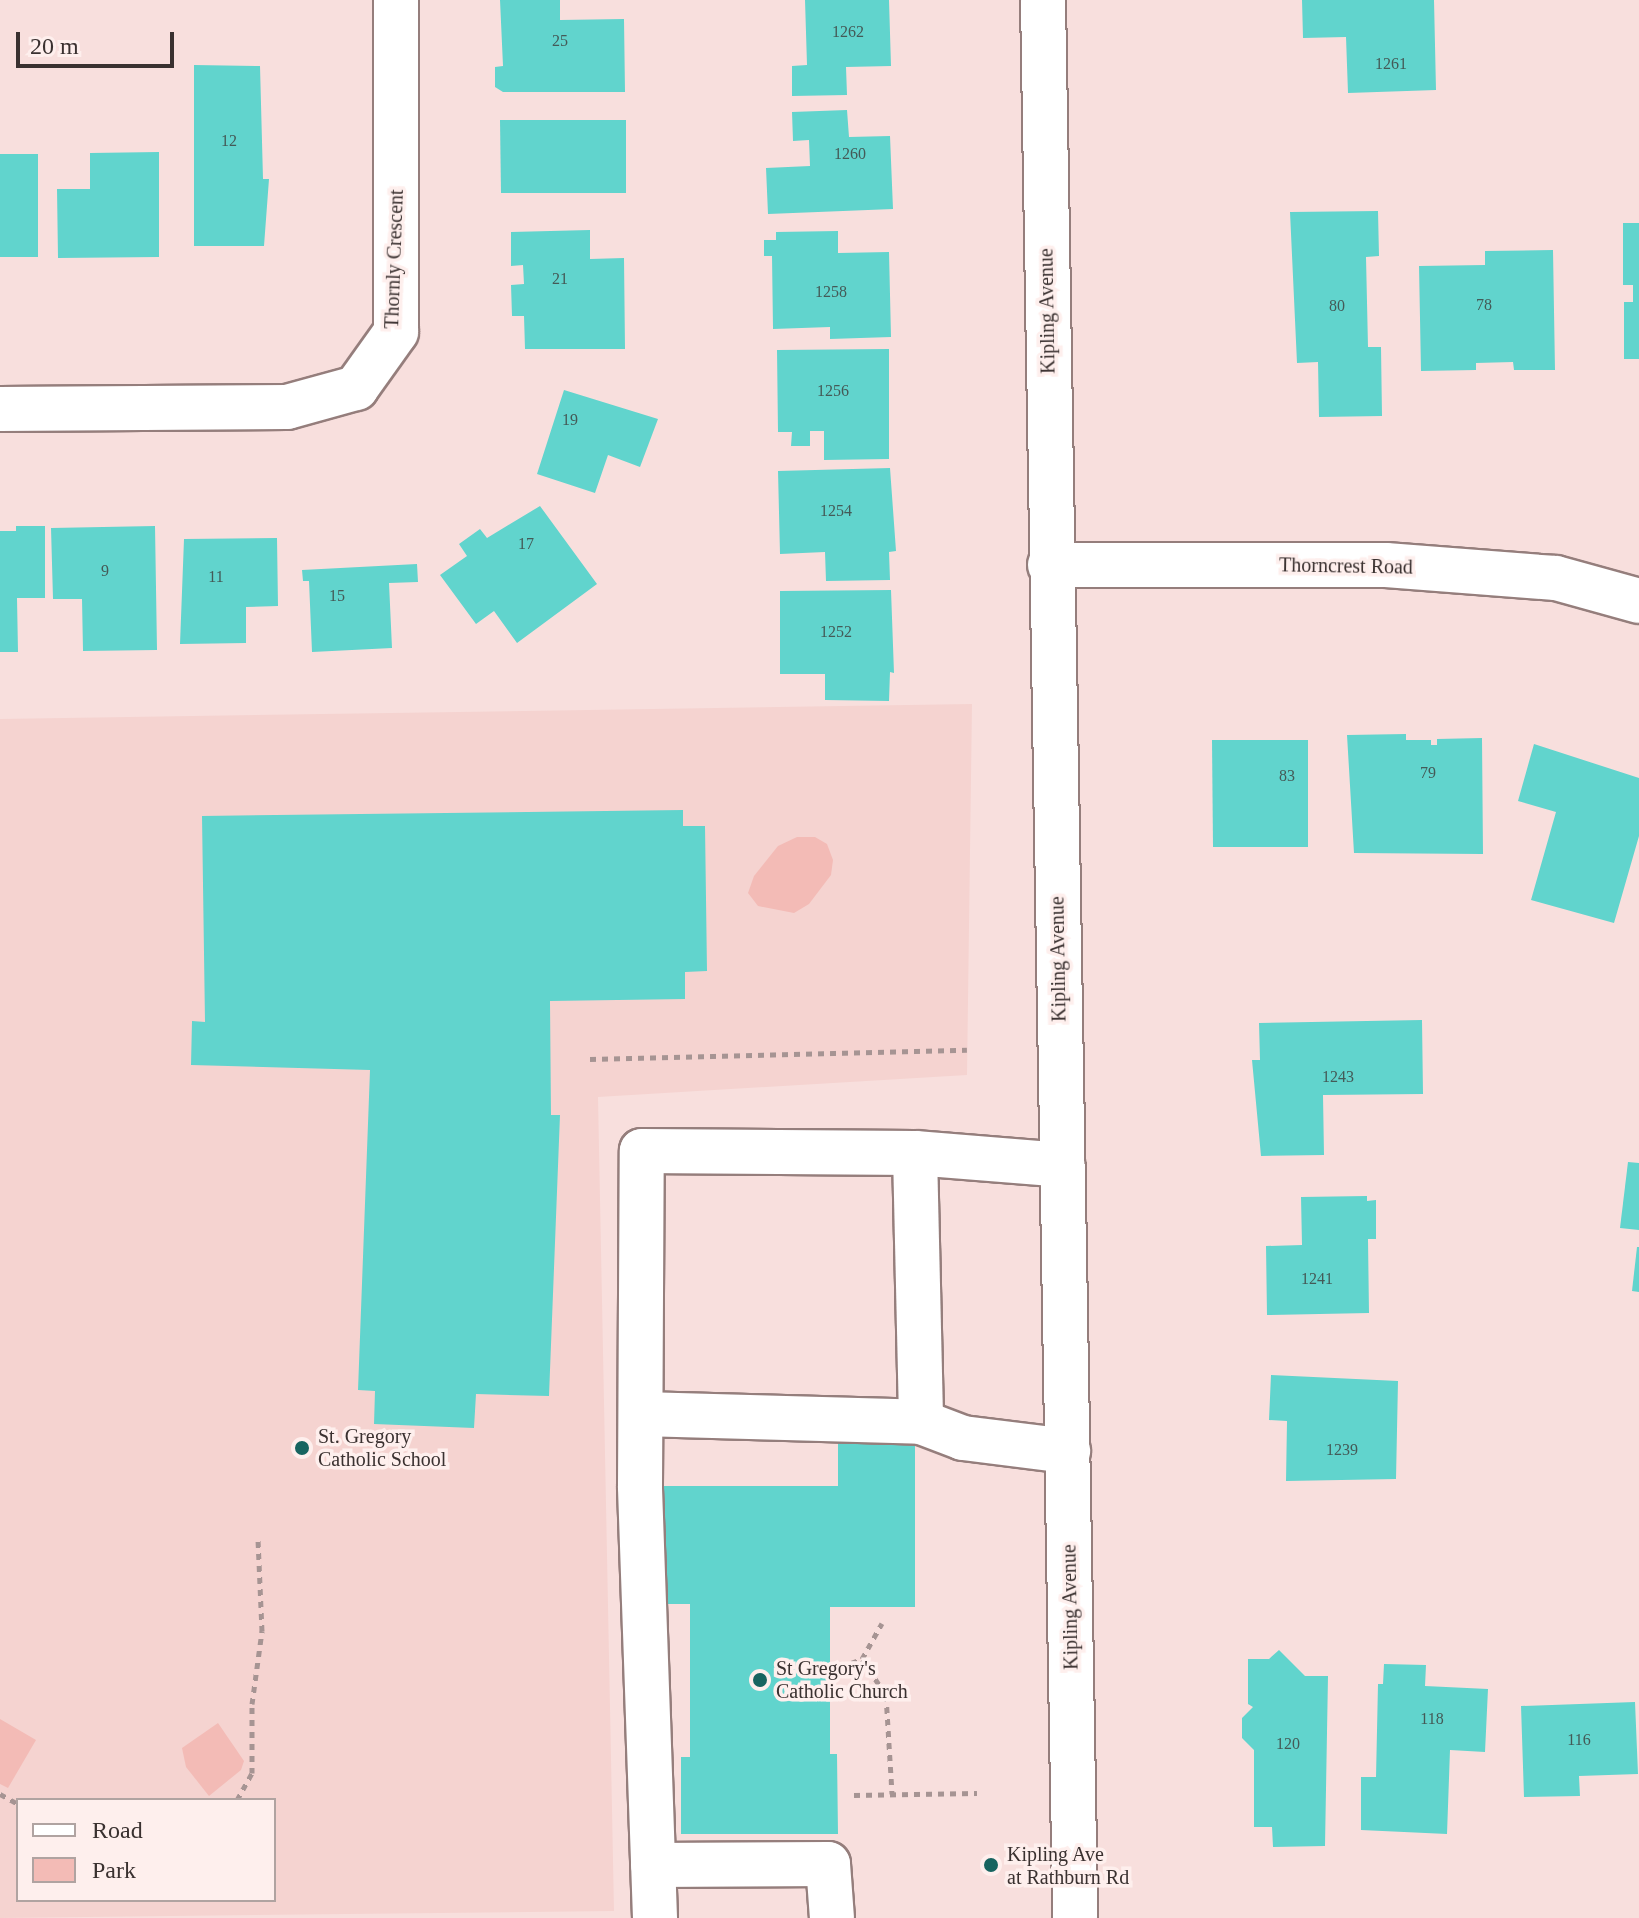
<!DOCTYPE html>
<html>
<head>
<meta charset="utf-8">
<style>
  body { margin:0 }
  #map { position:relative; width:1639px; height:1918px; overflow:hidden; background:#f8dfdd; font-family:"Times New Roman",serif }
  div>[style] { position:absolute }
  .built>* { inset:0; background:#f5d3d0 }
  .green>* { inset:0; background:#f3bbb6 }
  .building>* { inset:0; background:#61d4cd }
  .path>* { height:5px; margin-top:-2.5px; transform-origin:0; background:repeating-linear-gradient(90deg,#a69493 0 6px,transparent 0 12px) }
  .roads { filter:drop-shadow(2px 0 #957e7c) drop-shadow(-2px 0 #957e7c) drop-shadow(0 2px #957e7c) drop-shadow(0 -2px #957e7c) }
  .minor>* { height:44px; margin:-22px; padding:0 22px; transform-origin:22px; border-radius:22px; background:#fff }
  .major>* { height:44px; margin:-22px; padding:0 22px; transform-origin:22px; border-radius:22px; background:#fff }
  .dots>* { width:22px; height:22px; translate:-50% -50%; box-sizing:border-box; border:4px solid #feefed; border-radius:50% }
  span { translate:-50% -50%; white-space:nowrap; text-align:center; line-height:1.15; -webkit-text-stroke:7px #feefed; paint-order:stroke }
  .number-label { font-size:16px; color:#445a57 }
  .number-label span { -webkit-text-stroke-width:0 }
  .street-label { font-size:20px; color:#3a3130 }
  .poi-label { font-size:20px; color:#3a3130 }
  .left { translate:0 -50%; text-align:left }
  .legend { position:absolute; left:16px; top:1798px; width:260px; height:104px; box-sizing:border-box; background:#feefed; border:2px solid #b0a3a1; margin:0; padding:10px 14px; list-style:none; font-size:24px; color:#3a3130 }
  .legend li { display:flex; align-items:center; gap:16px; height:40px }
  .legend b { width:40px; border:2px solid #b0a3a1 }
  .scale { position:absolute; left:16px; top:32px; width:158px; height:36px; box-sizing:border-box; border:4px solid #3a3130; border-top:0; padding-left:10px; font-size:24px; line-height:28px; white-space:nowrap; color:#3a3130; -webkit-text-stroke:6px #feefed; paint-order:stroke }
</style>
</head>
<body>
<div id="map">
  <div class="built">
    <i style="clip-path:polygon(evenodd,972px 704px,967px 1075px,598px 1097px,614px 1911px,0 1918px,0 719px,972px 704px,18px 1800px,274px 1800px,274px 1900px,18px 1900px,18px 1800px)"></i>
  </div>
  <div class="green">
    <i style="clip-path:polygon(797px 837px,815px 837px,827px 844px,833px 860px,831px 875px,809px 904px,794px 913px,758px 906px,748px 893px,754px 876px,778px 846px)"></i>
    <i style="clip-path:polygon(0 1719px,36px 1740px,8px 1788px,0 1784px)"></i>
    <i style="clip-path:polygon(218px 1723px,244px 1761px,241px 1770px,209px 1796px,186px 1767px,182px 1748px)"></i>
  </div>
  <div class="building">
    <i style="clip-path:polygon(500px 0,560px 0,560px 20px,624px 19px,625px 92px,503px 92px,495px 87px,495px 67px,503px 66px)"></i>
    <i style="clip-path:polygon(805px 0,889px 0,891px 66px,846px 67px,847px 95px,792px 96px,792px 66px,807px 65px)"></i>
    <i style="clip-path:polygon(1302px 0,1434px 0,1436px 90px,1348px 93px,1346px 37px,1303px 38px)"></i>
    <i style="clip-path:polygon(194px 65px,260px 66px,263px 179px,269px 179px,264px 246px,194px 246px)"></i>
    <i style="clip-path:polygon(847px 110px,849px 137px,890px 136px,893px 209px,768px 214px,766px 168px,810px 166px,809px 140px,793px 141px,792px 112px)"></i>
    <i style="clip-path:polygon(500px 120px,626px 120px,626px 193px,501px 193px)"></i>
    <i style="clip-path:polygon(159px 152px,159px 257px,58px 258px,57px 189px,90px 189px,90px 153px)"></i>
    <i style="clip-path:polygon(0 154px,38px 154px,38px 257px,0 257px)"></i>
    <i style="clip-path:polygon(1378px 211px,1379px 256px,1366px 257px,1368px 347px,1381px 347px,1382px 416px,1319px 417px,1318px 362px,1297px 363px,1290px 212px)"></i>
    <i style="clip-path:polygon(1623px 223px,1639px 223px,1639px 359px,1624px 359px,1624px 302px,1633px 302px,1633px 285px,1623px 285px)"></i>
    <i style="clip-path:polygon(590px 230px,590px 259px,624px 258px,625px 349px,525px 349px,524px 316px,512px 316px,511px 285px,524px 284px,523px 265px,511px 266px,511px 232px)"></i>
    <i style="clip-path:polygon(838px 231px,838px 253px,889px 252px,891px 337px,830px 339px,830px 327px,773px 329px,772px 256px,764px 256px,764px 240px,776px 240px,776px 232px)"></i>
    <i style="clip-path:polygon(1553px 250px,1555px 370px,1514px 370px,1513px 362px,1476px 363px,1476px 370px,1421px 371px,1419px 266px,1485px 265px,1485px 251px)"></i>
    <i style="clip-path:polygon(889px 349px,889px 459px,824px 460px,824px 431px,810px 431px,810px 446px,791px 446px,792px 432px,778px 432px,777px 350px)"></i>
    <i style="clip-path:polygon(564px 390px,658px 419px,640px 467px,608px 455px,595px 493px,537px 474px)"></i>
    <i style="clip-path:polygon(890px 468px,896px 551px,889px 552px,890px 580px,826px 581px,825px 552px,780px 554px,778px 471px)"></i>
    <i style="clip-path:polygon(540px 506px,597px 584px,517px 643px,494px 611px,476px 624px,440px 575px,467px 556px,459px 544px,480px 529px,487px 538px)"></i>
    <i style="clip-path:polygon(16px 526px,45px 526px,45px 598px,17px 598px,18px 652px,0 652px,0 531px,16px 531px)"></i>
    <i style="clip-path:polygon(155px 526px,157px 650px,83px 651px,82px 599px,53px 599px,51px 528px)"></i>
    <i style="clip-path:polygon(277px 538px,278px 606px,246px 607px,246px 643px,180px 644px,184px 539px)"></i>
    <i style="clip-path:polygon(417px 564px,418px 582px,389px 583px,392px 648px,312px 652px,309px 581px,303px 581px,302px 570px)"></i>
    <i style="clip-path:polygon(891px 590px,894px 673px,890px 672px,889px 701px,825px 700px,825px 674px,780px 674px,780px 591px)"></i>
    <i style="clip-path:polygon(1406px 734px,1406px 740px,1431px 740px,1431px 745px,1437px 745px,1437px 739px,1482px 738px,1483px 854px,1354px 853px,1347px 735px)"></i>
    <i style="clip-path:polygon(1212px 740px,1308px 740px,1308px 847px,1213px 847px)"></i>
    <i style="clip-path:polygon(1534px 744px,1639px 778px,1639px 836px,1614px 923px,1531px 900px,1556px 812px,1518px 801px)"></i>
    <i style="clip-path:polygon(683px 810px,683px 826px,705px 826px,707px 971px,685px 972px,685px 999px,550px 1001px,551px 1115px,560px 1115px,549px 1396px,476px 1394px,474px 1428px,374px 1424px,375px 1391px,358px 1390px,370px 1070px,191px 1065px,192px 1021px,205px 1022px,202px 816px)"></i>
    <i style="clip-path:polygon(1422px 1020px,1423px 1094px,1323px 1095px,1324px 1155px,1261px 1156px,1252px 1060px,1260px 1060px,1259px 1023px)"></i>
    <i style="clip-path:polygon(1628px 1162px,1639px 1163px,1639px 1230px,1620px 1228px)"></i>
    <i style="clip-path:polygon(1367px 1196px,1367px 1201px,1376px 1200px,1376px 1239px,1368px 1239px,1369px 1313px,1267px 1315px,1266px 1246px,1302px 1245px,1301px 1197px)"></i>
    <i style="clip-path:polygon(1637px 1247px,1639px 1247px,1639px 1292px,1632px 1291px)"></i>
    <i style="clip-path:polygon(1271px 1375px,1398px 1381px,1396px 1479px,1286px 1481px,1287px 1421px,1269px 1420px)"></i>
    <i style="clip-path:polygon(838px 1443px,915px 1444px,915px 1607px,830px 1607px,830px 1754px,837px 1754px,838px 1834px,681px 1834px,681px 1757px,690px 1757px,690px 1604px,660px 1604px,660px 1486px,838px 1486px)"></i>
    <i style="clip-path:polygon(1279px 1650px,1305px 1676px,1328px 1676px,1325px 1846px,1273px 1847px,1272px 1827px,1254px 1827px,1254px 1750px,1242px 1738px,1242px 1718px,1253px 1707px,1248px 1704px,1248px 1659px,1269px 1659px)"></i>
    <i style="clip-path:polygon(1384px 1664px,1426px 1665px,1425px 1686px,1488px 1689px,1485px 1752px,1450px 1750px,1447px 1834px,1361px 1830px,1361px 1777px,1376px 1777px,1378px 1684px,1383px 1684px)"></i>
    <i style="clip-path:polygon(1635px 1702px,1638px 1774px,1579px 1776px,1580px 1796px,1524px 1797px,1521px 1706px)"></i>
  </div>
  <div class="path">
    <i style="left:590px;top:1059px;width:377px;rotate:-1.4deg"></i>
    <i style="left:862px;top:1659px;width:43px;rotate:56.3deg"></i>
    <i style="left:886px;top:1695px;width:99px;rotate:86.5deg"></i>
    <i style="left:840px;top:1667px;width:23px;rotate:-20deg"></i>
    <i style="left:862px;top:1659px;width:41px;rotate:-60.9deg"></i>
    <i style="left:0;top:1794px;width:21px;rotate:29deg"></i>
    <i style="left:854px;top:1795px;width:123px;rotate:-0.9deg"></i>
    <i style="left:237px;top:1800px;width:31px;rotate:-61deg"></i>
    <i style="left:252px;top:1773px;width:69px;rotate:-90deg"></i>
    <i style="left:252px;top:1704px;width:74px;rotate:-82.2deg"></i>
    <i style="left:262px;top:1631px;width:91px;rotate:-92.5deg"></i>
  </div>
  <div class="roads">
    <div class="minor">
      <i style="left:0;top:409px;width:287px;rotate:-0.4deg"></i>
      <i style="left:287px;top:407px;width:72px;rotate:-15.4deg"></i>
      <i style="left:356px;top:388px;width:69px;rotate:-54.5deg"></i>
      <i style="left:396px;top:332px;width:332px;rotate:-90deg"></i>
      <i style="left:1050px;top:565px;width:336px"></i>
      <i style="left:1386px;top:565px;width:170px;rotate:4.4deg"></i>
      <i style="left:1556px;top:578px;width:86px;rotate:15.5deg"></i>
      <i style="left:915px;top:1153px;width:269px;rotate:88.7deg"></i>
      <i style="left:641px;top:1414px;width:280px;rotate:1.6deg"></i>
      <i style="left:921px;top:1422px;width:45px;rotate:20.9deg"></i>
      <i style="left:963px;top:1438px;width:106px;rotate:7.1deg"></i>
      <i style="left:653px;top:1865px;width:175px;rotate:-0.3deg"></i>
      <i style="left:828px;top:1864px;width:54px;rotate:85.8deg"></i>
      <i style="left:655px;top:1918px;width:432px;rotate:-92deg"></i>
      <i style="left:640px;top:1486px;width:335px;rotate:-89.7deg"></i>
      <i style="left:642px;top:1151px;width:273px;rotate:0.4deg"></i>
      <i style="left:915px;top:1153px;width:148px;rotate:4.6deg"></i>
    </div>
    <div class="major">
      <i style="left:1043px;top:0;width:1918px;rotate:89.04deg"></i>
    </div>
  </div>
  <div class="dots">
    <i style="left:302px;top:1448px;background:#176460"></i>
    <i style="left:760px;top:1680px;background:#176460"></i>
    <i style="left:991px;top:1865px;background:#176460"></i>
  </div>
  <div class="number-label">
    <span style="left:848px;top:32px">1262</span>
    <span style="left:560px;top:41px">25</span>
    <span style="left:1391px;top:64px">1261</span>
    <span style="left:229px;top:141px">12</span>
    <span style="left:850px;top:154px">1260</span>
    <span style="left:560px;top:279px">21</span>
    <span style="left:831px;top:292px">1258</span>
    <span style="left:1484px;top:305px">78</span>
    <span style="left:1337px;top:306px">80</span>
    <span style="left:833px;top:391px">1256</span>
    <span style="left:570px;top:420px">19</span>
    <span style="left:836px;top:511px">1254</span>
    <span style="left:526px;top:544px">17</span>
    <span style="left:105px;top:571px">9</span>
    <span style="left:216px;top:577px">11</span>
    <span style="left:337px;top:596px">15</span>
    <span style="left:836px;top:632px">1252</span>
    <span style="left:1428px;top:773px">79</span>
    <span style="left:1287px;top:776px">83</span>
    <span style="left:1338px;top:1077px">1243</span>
    <span style="left:1317px;top:1279px">1241</span>
    <span style="left:1342px;top:1450px">1239</span>
    <span style="left:1432px;top:1719px">118</span>
    <span style="left:1579px;top:1740px">116</span>
    <span style="left:1288px;top:1744px">120</span>
  </div>
  <div class="street-label">
    <span style="left:394px;top:259px;rotate:-88deg">Thornly Crescent</span>
    <span style="left:1047px;top:311px;rotate:-91deg">Kipling Avenue</span>
    <span style="left:1346px;top:566px;rotate:1deg">Thorncrest Road</span>
    <span style="left:1058px;top:959px;rotate:-91deg">Kipling Avenue</span>
    <span style="left:1070px;top:1607px;rotate:-91deg">Kipling Avenue</span>
  </div>
  <div class="poi-label">
    <span class="left" style="left:318px;top:1448px">St. Gregory<br>Catholic School</span>
    <span class="left" style="left:776px;top:1680px">St Gregory's<br>Catholic Church</span>
    <span class="left" style="left:1007px;top:1866px">Kipling Ave<br>at Rathburn Rd</span>
  </div>
  <ul class="legend">
  <li><b style="height:10px;background:#fff"></b>Road</li>
  <li><b style="height:22px;background:#f3bbb6"></b>Park</li>
  </ul>
  <div class="scale">20 m</div>
</div>
</body>
</html>
